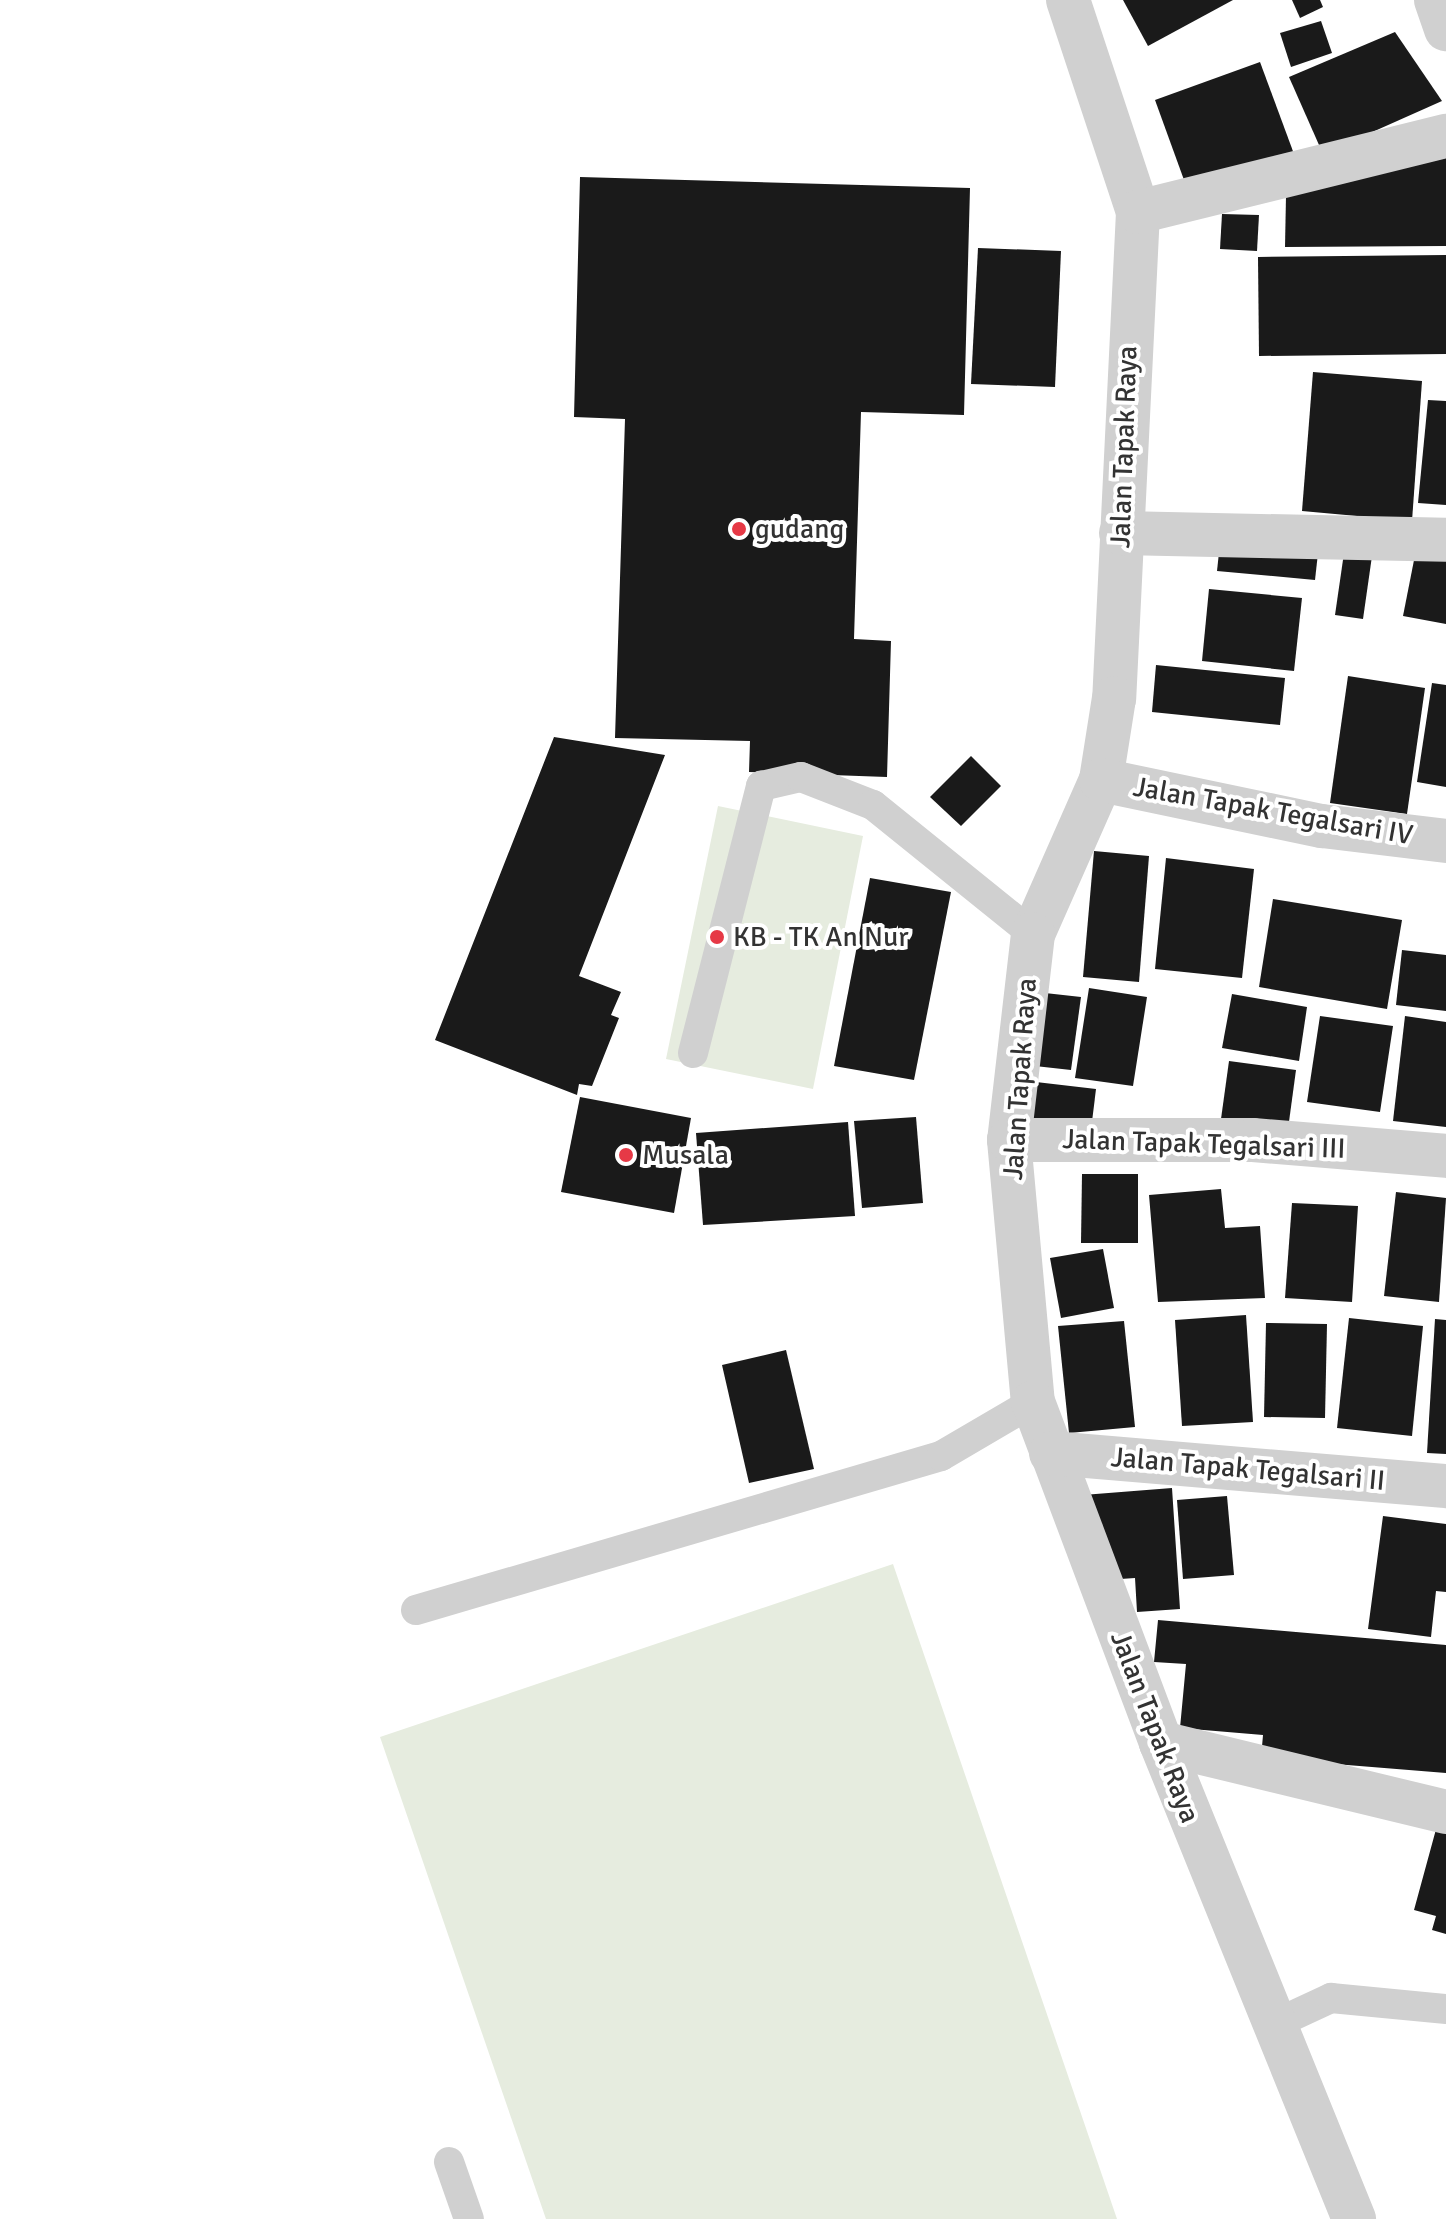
<!DOCTYPE html>
<html>
<head>
<meta charset="utf-8">
<style>
  body { margin:0 }
  #map { position:relative; width:1446px; height:2219px; overflow:hidden; background:#fff; font-family:Signika,sans-serif }
  div>[style] { position:absolute }
  .green>* { inset:0; background:#e6ecdf }
  .building>* { inset:0; background:#1a1a1a }
  .service>* { height:30px; margin:-15px; padding:0 15px; transform-origin:15px; border-radius:15px; background:#d0d0d0 }
  .minor>* { height:44px; margin:-22px; padding:0 22px; transform-origin:22px; border-radius:22px; background:#d0d0d0 }
  .dots>* { width:22px; height:22px; translate:-50% -50%; box-sizing:border-box; border:4px solid #fff; border-radius:50% }
  span { translate:-50% -50%; white-space:nowrap; text-align:center; line-height:1.15; -webkit-text-stroke:8px #fff; paint-order:stroke }
  .street-label { font-size:28px; color:#333 }
  .poi-label { font-size:28px; color:#333 }
  .left { translate:0 -50%; text-align:left }
</style>
</head>
<body>
<div id="map">
  <div class="green">
    <i style="clip-path:polygon(718px 806px,863px 836px,813px 1089px,666px 1059px)"></i>
    <i style="clip-path:polygon(893px 1564px,1117px 2219px,546px 2219px,380px 1737px)"></i>
  </div>
  <div class="building">
    <i style="clip-path:polygon(1123px 0,1233px 0,1148px 46px)"></i>
    <i style="clip-path:polygon(1292px 0,1320px 0,1323px 7px,1300px 18px)"></i>
    <i style="clip-path:polygon(1321px 21px,1332px 53px,1291px 67px,1280px 33px)"></i>
    <i style="clip-path:polygon(1395px 32px,1442px 101px,1323px 154px,1289px 77px)"></i>
    <i style="clip-path:polygon(1260px 62px,1294px 154px,1188px 191px,1155px 100px)"></i>
    <i style="clip-path:polygon(1446px 157px,1446px 246px,1285px 247px,1286px 196px)"></i>
    <i style="clip-path:polygon(580px 177px,970px 188px,964px 415px,861px 412px,854px 639px,891px 641px,887px 777px,749px 772px,750px 741px,615px 738px,625px 419px,574px 417px)"></i>
    <i style="clip-path:polygon(1222px 214px,1259px 215px,1257px 251px,1220px 249px)"></i>
    <i style="clip-path:polygon(978px 248px,1061px 251px,1055px 387px,971px 384px)"></i>
    <i style="clip-path:polygon(1446px 255px,1446px 354px,1259px 356px,1258px 257px)"></i>
    <i style="clip-path:polygon(1313px 372px,1422px 381px,1412px 521px,1302px 511px)"></i>
    <i style="clip-path:polygon(1428px 400px,1446px 401px,1446px 505px,1418px 503px)"></i>
    <i style="clip-path:polygon(1220px 543px,1318px 553px,1315px 580px,1217px 571px)"></i>
    <i style="clip-path:polygon(1416px 550px,1446px 555px,1446px 624px,1403px 616px)"></i>
    <i style="clip-path:polygon(1344px 553px,1372px 556px,1363px 619px,1335px 615px)"></i>
    <i style="clip-path:polygon(1209px 589px,1302px 598px,1294px 671px,1202px 661px)"></i>
    <i style="clip-path:polygon(1156px 665px,1285px 678px,1280px 725px,1152px 712px)"></i>
    <i style="clip-path:polygon(1348px 676px,1425px 688px,1407px 814px,1330px 803px)"></i>
    <i style="clip-path:polygon(1432px 683px,1446px 685px,1446px 787px,1417px 782px)"></i>
    <i style="clip-path:polygon(554px 737px,665px 755px,579px 976px,621px 992px,611px 1015px,619px 1018px,592px 1086px,579px 1084px,577px 1095px,435px 1040px)"></i>
    <i style="clip-path:polygon(971px 756px,1001px 786px,961px 826px,930px 797px)"></i>
    <i style="clip-path:polygon(1094px 851px,1149px 856px,1139px 982px,1083px 977px)"></i>
    <i style="clip-path:polygon(1166px 858px,1254px 869px,1242px 978px,1155px 969px)"></i>
    <i style="clip-path:polygon(870px 878px,951px 892px,914px 1080px,834px 1066px)"></i>
    <i style="clip-path:polygon(1273px 899px,1402px 920px,1387px 1009px,1259px 987px)"></i>
    <i style="clip-path:polygon(1402px 950px,1446px 955px,1446px 1011px,1396px 1005px)"></i>
    <i style="clip-path:polygon(1089px 988px,1147px 997px,1133px 1086px,1075px 1078px)"></i>
    <i style="clip-path:polygon(1045px 993px,1081px 997px,1071px 1070px,1035px 1066px)"></i>
    <i style="clip-path:polygon(1232px 994px,1307px 1007px,1299px 1061px,1222px 1048px)"></i>
    <i style="clip-path:polygon(1320px 1016px,1393px 1026px,1380px 1112px,1307px 1102px)"></i>
    <i style="clip-path:polygon(1405px 1016px,1446px 1022px,1446px 1127px,1393px 1121px)"></i>
    <i style="clip-path:polygon(1229px 1061px,1296px 1070px,1288px 1129px,1221px 1119px)"></i>
    <i style="clip-path:polygon(1036px 1082px,1096px 1089px,1091px 1130px,1031px 1123px)"></i>
    <i style="clip-path:polygon(580px 1097px,691px 1118px,674px 1213px,561px 1192px)"></i>
    <i style="clip-path:polygon(916px 1117px,923px 1203px,862px 1208px,854px 1121px)"></i>
    <i style="clip-path:polygon(848px 1122px,855px 1216px,703px 1225px,696px 1133px)"></i>
    <i style="clip-path:polygon(1082px 1174px,1138px 1174px,1138px 1243px,1081px 1243px)"></i>
    <i style="clip-path:polygon(1221px 1189px,1225px 1228px,1260px 1226px,1265px 1298px,1158px 1302px,1149px 1195px)"></i>
    <i style="clip-path:polygon(1396px 1192px,1446px 1198px,1439px 1302px,1384px 1296px)"></i>
    <i style="clip-path:polygon(1292px 1203px,1358px 1206px,1352px 1302px,1285px 1298px)"></i>
    <i style="clip-path:polygon(1103px 1249px,1114px 1308px,1061px 1318px,1050px 1258px)"></i>
    <i style="clip-path:polygon(1246px 1315px,1253px 1422px,1182px 1426px,1175px 1320px)"></i>
    <i style="clip-path:polygon(1349px 1318px,1423px 1326px,1412px 1436px,1337px 1428px)"></i>
    <i style="clip-path:polygon(1435px 1319px,1446px 1320px,1446px 1454px,1427px 1453px)"></i>
    <i style="clip-path:polygon(1124px 1321px,1135px 1427px,1069px 1433px,1058px 1326px)"></i>
    <i style="clip-path:polygon(1266px 1323px,1327px 1324px,1325px 1418px,1264px 1417px)"></i>
    <i style="clip-path:polygon(786px 1350px,814px 1469px,749px 1483px,722px 1365px)"></i>
    <i style="clip-path:polygon(1172px 1488px,1180px 1609px,1137px 1612px,1135px 1578px,1106px 1580px,1102px 1523px,1085px 1523px,1083px 1495px)"></i>
    <i style="clip-path:polygon(1227px 1496px,1234px 1575px,1183px 1579px,1177px 1500px)"></i>
    <i style="clip-path:polygon(1383px 1516px,1446px 1524px,1446px 1592px,1436px 1591px,1431px 1637px,1368px 1629px)"></i>
    <i style="clip-path:polygon(1158px 1620px,1446px 1645px,1446px 1773px,1261px 1758px,1263px 1735px,1180px 1728px,1186px 1664px,1154px 1662px)"></i>
    <i style="clip-path:polygon(1438px 1822px,1446px 1824px,1446px 1934px,1432px 1930px,1436px 1916px,1414px 1910px)"></i>
  </div>
  <div class="service">
    <i style="left:693px;top:1053px;width:276px;rotate:-75.7deg"></i>
    <i style="left:761px;top:786px;width:41px;rotate:-12.7deg"></i>
    <i style="left:801px;top:777px;width:77px;rotate:21.3deg"></i>
    <i style="left:873px;top:805px;width:206px;rotate:38.9deg"></i>
    <i style="left:416px;top:1610px;width:547px;rotate:-16.35deg"></i>
    <i style="left:941px;top:1456px;width:107px;rotate:-30.4deg"></i>
    <i style="left:1275px;top:2024px;width:62px;rotate:-24.9deg"></i>
    <i style="left:1331px;top:1998px;width:116px;rotate:5.5deg"></i>
    <i style="left:449px;top:2162px;width:60px;rotate:70.7deg"></i>
  </div>
  <div class="minor">
    <i style="left:1068px;top:0;width:223px;rotate:71.7deg"></i>
    <i style="left:1138px;top:212px;width:487px;rotate:92.8deg"></i>
    <i style="left:1114px;top:698px;width:83px;rotate:99deg"></i>
    <i style="left:1101px;top:780px;width:168px;rotate:113.8deg"></i>
    <i style="left:1033px;top:934px;width:207px;rotate:96.6deg"></i>
    <i style="left:1009px;top:1140px;width:263px;rotate:84.8deg"></i>
    <i style="left:1033px;top:1402px;width:364px;rotate:69.4deg"></i>
    <i style="left:1161px;top:1743px;width:514px;rotate:67.93deg"></i>
    <i style="left:1436px;top:0;width:31px;rotate:71deg"></i>
    <i style="left:1138px;top:212px;width:317px;rotate:-13.9deg"></i>
    <i style="left:1121px;top:533px;width:325px;rotate:1.2deg"></i>
    <i style="left:1101px;top:780px;width:226px;rotate:11.8deg"></i>
    <i style="left:1322px;top:826px;width:125px;rotate:6.9deg"></i>
    <i style="left:1009px;top:1140px;width:244px"></i>
    <i style="left:1253px;top:1140px;width:194px;rotate:4.7deg"></i>
    <i style="left:1051px;top:1453px;width:396px;rotate:4.8deg"></i>
    <i style="left:1161px;top:1743px;width:293px;rotate:13.6deg"></i>
  </div>
  <div class="dots">
    <i style="left:739px;top:529px;background:#e63946"></i>
    <i style="left:717px;top:937px;background:#e63946"></i>
    <i style="left:626px;top:1155px;background:#e63946"></i>
  </div>
  <div class="street-label">
    <span style="left:1124px;top:447px;rotate:-88deg">Jalan Tapak Raya</span>
    <span style="left:1273px;top:811px;rotate:10deg">Jalan Tapak Tegalsari IV</span>
    <span style="left:1020px;top:1079px;rotate:-86deg">Jalan Tapak Raya</span>
    <span style="left:1204px;top:1144px;rotate:2deg">Jalan Tapak Tegalsari III</span>
    <span style="left:1248px;top:1469px;rotate:5deg">Jalan Tapak Tegalsari II</span>
    <span style="left:1155px;top:1727px;rotate:69deg">Jalan Tapak Raya</span>
  </div>
  <div class="poi-label">
    <span class="left" style="left:755px;top:529px">gudang</span>
    <span class="left" style="left:733px;top:937px">KB - TK An Nur</span>
    <span class="left" style="left:642px;top:1155px">Musala</span>
  </div>
</div>
</body>
</html>
